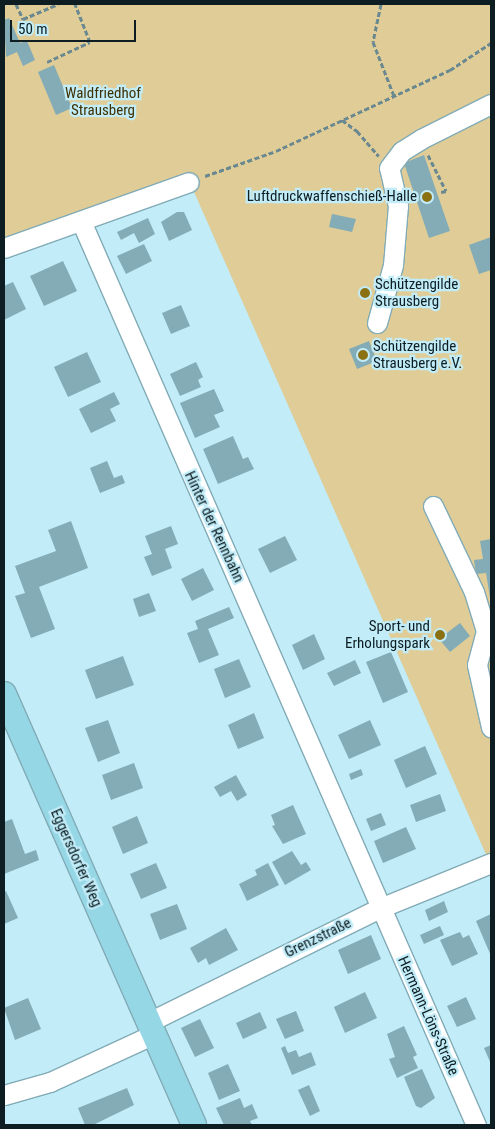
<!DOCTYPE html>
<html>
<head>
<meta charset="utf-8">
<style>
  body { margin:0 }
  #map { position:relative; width:495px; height:1129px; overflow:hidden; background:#c1ecf8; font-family:"Roboto Condensed",sans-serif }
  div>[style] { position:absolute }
  .green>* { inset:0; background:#dfcc96 }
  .building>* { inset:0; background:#83acb7 }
  .path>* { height:3px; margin-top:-1.5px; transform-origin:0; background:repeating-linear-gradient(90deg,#6a8890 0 5px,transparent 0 7.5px) }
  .roads { filter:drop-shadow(1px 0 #82abb6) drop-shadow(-1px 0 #82abb6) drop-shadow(0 1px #82abb6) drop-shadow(0 -1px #82abb6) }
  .minor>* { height:19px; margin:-9.5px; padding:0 9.5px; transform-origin:9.5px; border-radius:9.5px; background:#fff }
  .major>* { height:24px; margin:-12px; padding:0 12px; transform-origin:12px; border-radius:12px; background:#96d7e6 }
  .dots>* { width:14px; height:14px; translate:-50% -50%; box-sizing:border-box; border:2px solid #c1ecf8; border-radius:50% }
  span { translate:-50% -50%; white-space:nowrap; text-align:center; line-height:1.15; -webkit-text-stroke:4.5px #c1ecf8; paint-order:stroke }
  .park-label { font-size:15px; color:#3e3001 }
  .poi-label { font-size:15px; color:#0d1d21 }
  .right { translate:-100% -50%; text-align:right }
  .left { translate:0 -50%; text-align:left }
  .street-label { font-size:15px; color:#0d1d21 }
  .frame { position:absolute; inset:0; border:5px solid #0d1d21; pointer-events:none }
  .scale { position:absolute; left:10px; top:20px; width:126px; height:22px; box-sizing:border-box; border:2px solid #0d1d21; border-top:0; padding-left:6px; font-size:15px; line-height:18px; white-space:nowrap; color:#0d1d21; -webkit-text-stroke:4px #c1ecf8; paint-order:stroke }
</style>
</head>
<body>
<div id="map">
  <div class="green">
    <i style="clip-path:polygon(4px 4px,491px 4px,491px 858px,488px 859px,187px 176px,4px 239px)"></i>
  </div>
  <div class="building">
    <i style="clip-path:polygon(9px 18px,20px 43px,27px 41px,35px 60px,23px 66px,17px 52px,6px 57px,4px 20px)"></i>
    <i style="clip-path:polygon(54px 65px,72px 108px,56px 115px,38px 72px)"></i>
    <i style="clip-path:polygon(424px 155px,450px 231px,429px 238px,404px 163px)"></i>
    <i style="clip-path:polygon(177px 212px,184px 212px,192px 230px,169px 241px,161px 222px)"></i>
    <i style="clip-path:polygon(332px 214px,356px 219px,352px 232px,329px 227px)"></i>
    <i style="clip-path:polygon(148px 218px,155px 234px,139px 243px,134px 233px,121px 240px,117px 232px)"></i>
    <i style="clip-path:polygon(491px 237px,491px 270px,479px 274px,469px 245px)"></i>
    <i style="clip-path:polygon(144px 244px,152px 261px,126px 274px,117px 256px)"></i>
    <i style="clip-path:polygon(63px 261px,77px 291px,44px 306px,30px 276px)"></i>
    <i style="clip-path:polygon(13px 282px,26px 309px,4px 320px,4px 286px)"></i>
    <i style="clip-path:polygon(181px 305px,190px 326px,171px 334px,162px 313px)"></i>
    <i style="clip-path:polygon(369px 341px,377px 361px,357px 369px,349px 349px)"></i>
    <i style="clip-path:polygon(87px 352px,101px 382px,68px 397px,54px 367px)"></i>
    <i style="clip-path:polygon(196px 362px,203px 377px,198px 380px,201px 387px,180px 396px,170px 374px)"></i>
    <i style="clip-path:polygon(214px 389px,224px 411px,214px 415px,220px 427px,195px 438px,180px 403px)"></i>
    <i style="clip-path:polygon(114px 392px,120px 404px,110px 409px,116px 421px,91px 433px,79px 409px)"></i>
    <i style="clip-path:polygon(233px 436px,243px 459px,248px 457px,254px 469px,218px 484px,203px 449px)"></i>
    <i style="clip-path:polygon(107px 461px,114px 478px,122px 475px,125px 483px,100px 493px,90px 468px)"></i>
    <i style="clip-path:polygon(71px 521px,88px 568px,39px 587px,55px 629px,31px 638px,15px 596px,25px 593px,15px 566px,56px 551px,48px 530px)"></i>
    <i style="clip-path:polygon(171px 526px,178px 544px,165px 549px,172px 568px,152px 576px,144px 557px,152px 554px,145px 536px)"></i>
    <i style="clip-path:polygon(285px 536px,297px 560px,270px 573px,258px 549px)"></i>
    <i style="clip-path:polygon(491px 539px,491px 598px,490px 598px,486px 573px,476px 574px,474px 560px,483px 559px,480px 541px)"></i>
    <i style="clip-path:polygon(203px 568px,214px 590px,192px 601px,181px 579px)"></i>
    <i style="clip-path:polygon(149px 593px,156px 611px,139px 617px,133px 599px)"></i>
    <i style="clip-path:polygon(229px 607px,234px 618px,208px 629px,219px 655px,199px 663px,187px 633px,198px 629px,195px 621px)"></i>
    <i style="clip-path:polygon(460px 623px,470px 636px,450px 652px,439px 639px)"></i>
    <i style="clip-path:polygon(314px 634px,325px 659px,303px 670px,292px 645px)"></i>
    <i style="clip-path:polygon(391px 652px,408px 692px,383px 703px,366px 662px)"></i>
    <i style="clip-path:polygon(123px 656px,134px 685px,96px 699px,85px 670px)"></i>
    <i style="clip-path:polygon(239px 659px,251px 687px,225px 698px,214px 669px)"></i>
    <i style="clip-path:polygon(355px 660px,361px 673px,334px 686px,327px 673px)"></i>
    <i style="clip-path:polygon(254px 713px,264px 738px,238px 749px,228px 725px)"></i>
    <i style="clip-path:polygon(108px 720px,120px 753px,98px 762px,85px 728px)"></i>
    <i style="clip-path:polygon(370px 720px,381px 745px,349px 759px,338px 735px)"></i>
    <i style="clip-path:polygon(425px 746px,437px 774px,406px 788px,394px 760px)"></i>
    <i style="clip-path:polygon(134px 763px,143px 788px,111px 800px,102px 775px)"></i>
    <i style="clip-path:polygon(361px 769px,363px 775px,351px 780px,349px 774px)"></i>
    <i style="clip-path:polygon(236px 775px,247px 795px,237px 801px,231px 791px,220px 797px,214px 787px)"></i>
    <i style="clip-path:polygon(440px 794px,446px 811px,416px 822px,410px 805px)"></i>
    <i style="clip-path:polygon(293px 805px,306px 834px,283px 844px,272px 826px,275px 825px,271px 815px)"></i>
    <i style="clip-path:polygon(381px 813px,386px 825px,371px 831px,366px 819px)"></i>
    <i style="clip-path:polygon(137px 816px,148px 843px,123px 854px,112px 827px)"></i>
    <i style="clip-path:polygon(12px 819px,25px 854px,36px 850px,39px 860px,4px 874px,4px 822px)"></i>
    <i style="clip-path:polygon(406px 827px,416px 849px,383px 863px,374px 841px)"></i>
    <i style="clip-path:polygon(292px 851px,301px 865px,306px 862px,311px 870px,285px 885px,272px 862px)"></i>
    <i style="clip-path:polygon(156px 863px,167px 888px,141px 899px,130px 874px)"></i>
    <i style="clip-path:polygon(268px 863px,279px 885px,247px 901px,239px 884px,257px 875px,255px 870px)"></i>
    <i style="clip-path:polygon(6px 891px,18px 918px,4px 924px,4px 892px)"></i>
    <i style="clip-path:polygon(444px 901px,448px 912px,429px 921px,425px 910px)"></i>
    <i style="clip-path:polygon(177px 904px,187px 929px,160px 940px,150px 914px)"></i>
    <i style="clip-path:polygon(491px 914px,491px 956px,476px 921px)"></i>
    <i style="clip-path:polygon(440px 926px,444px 935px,424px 944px,420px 935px)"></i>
    <i style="clip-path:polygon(226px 928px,238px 950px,209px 965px,206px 958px,198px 963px,190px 948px)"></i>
    <i style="clip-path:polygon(460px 932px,463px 938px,469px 935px,478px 954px,452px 966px,440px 940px)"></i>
    <i style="clip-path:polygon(371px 935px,381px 959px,348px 974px,338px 950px)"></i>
    <i style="clip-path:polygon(365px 992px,377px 1018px,345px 1033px,334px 1007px)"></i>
    <i style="clip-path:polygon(466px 997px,476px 1019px,457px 1027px,447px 1006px)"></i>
    <i style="clip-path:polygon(28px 998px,41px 1029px,15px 1040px,4px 1008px)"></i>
    <i style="clip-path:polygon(296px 1011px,304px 1031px,285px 1039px,276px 1019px)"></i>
    <i style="clip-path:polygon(260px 1012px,267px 1028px,243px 1039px,236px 1023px)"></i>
    <i style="clip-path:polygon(200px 1019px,214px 1048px,195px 1057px,181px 1028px)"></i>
    <i style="clip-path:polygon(404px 1026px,417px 1055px,413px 1057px,418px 1068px,397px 1078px,389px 1059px,395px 1057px,387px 1034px)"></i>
    <i style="clip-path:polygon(491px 1045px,491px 1064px,484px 1048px)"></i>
    <i style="clip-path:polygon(285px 1046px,288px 1053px,296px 1050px,299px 1057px,311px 1052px,316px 1065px,292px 1075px,281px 1048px)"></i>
    <i style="clip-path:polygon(228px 1064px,240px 1091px,219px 1100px,208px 1073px)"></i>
    <i style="clip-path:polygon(422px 1069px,435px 1098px,421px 1108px,416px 1106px,404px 1077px)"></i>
    <i style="clip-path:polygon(309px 1085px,320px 1111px,310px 1116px,298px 1090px)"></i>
    <i style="clip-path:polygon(127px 1088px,134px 1105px,93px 1125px,85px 1125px,78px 1108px)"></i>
    <i style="clip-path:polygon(240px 1098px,244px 1108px,252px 1104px,258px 1118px,250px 1121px,252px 1125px,224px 1125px,216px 1108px)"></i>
  </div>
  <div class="path">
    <i style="left:16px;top:4px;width:17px;rotate:65deg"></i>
    <i style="left:23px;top:19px;width:38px;rotate:-23deg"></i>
    <i style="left:381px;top:4px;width:39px;rotate:102deg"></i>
    <i style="left:373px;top:42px;width:58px;rotate:68.7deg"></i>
    <i style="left:47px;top:62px;width:47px;rotate:-24.9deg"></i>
    <i style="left:90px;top:42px;width:41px;rotate:-111.5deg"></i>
    <i style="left:342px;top:120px;width:19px;rotate:36deg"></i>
    <i style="left:357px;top:131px;width:33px;rotate:49deg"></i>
    <i style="left:428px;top:155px;width:40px;rotate:63.4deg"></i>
    <i style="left:446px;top:191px;width:5px;rotate:169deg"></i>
    <i style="left:205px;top:176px;width:75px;rotate:-19.4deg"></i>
    <i style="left:276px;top:151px;width:192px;rotate:-25deg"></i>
    <i style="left:450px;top:70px;width:49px;rotate:-33.4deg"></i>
  </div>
  <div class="roads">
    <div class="minor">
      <i style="left:81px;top:221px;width:987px;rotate:66.4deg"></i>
      <i style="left:4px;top:248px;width:196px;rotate:-19.6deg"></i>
      <i style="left:377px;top:323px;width:60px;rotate:-74.6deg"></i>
      <i style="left:393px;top:265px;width:59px;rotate:-85.2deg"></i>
      <i style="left:398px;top:206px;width:39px;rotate:-103deg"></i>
      <i style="left:389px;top:168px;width:21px;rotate:-53deg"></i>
      <i style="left:402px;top:151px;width:22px;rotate:-32deg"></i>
      <i style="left:421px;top:139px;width:78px;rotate:-26.6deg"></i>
      <i style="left:433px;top:506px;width:95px;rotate:64.5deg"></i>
      <i style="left:474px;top:592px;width:41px;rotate:72.9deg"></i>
      <i style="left:486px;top:631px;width:35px;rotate:105deg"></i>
      <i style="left:477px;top:665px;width:64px;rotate:77.3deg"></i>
      <i style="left:149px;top:1022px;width:258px;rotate:-26.3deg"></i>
      <i style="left:380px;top:908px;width:120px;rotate:-22.1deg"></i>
      <i style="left:4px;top:1095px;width:48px;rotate:-15.8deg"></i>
      <i style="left:50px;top:1082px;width:115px;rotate:-24.8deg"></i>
    </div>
    <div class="major">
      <i style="left:4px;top:694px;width:471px;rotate:66.2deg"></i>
    </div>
  </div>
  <div class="dots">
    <i style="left:427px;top:197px;background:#8c7114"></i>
    <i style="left:365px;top:293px;background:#8c7114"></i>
    <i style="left:363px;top:355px;background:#8c7114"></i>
    <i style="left:440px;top:635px;background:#8c7114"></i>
  </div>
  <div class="park-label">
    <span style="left:103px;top:102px">Waldfriedhof<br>Strausberg</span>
  </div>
  <div class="poi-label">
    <span class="right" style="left:417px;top:197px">Luftdruckwaffenschieß-Halle</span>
    <span class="left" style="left:375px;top:293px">Schützengilde<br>Strausberg</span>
    <span class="left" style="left:373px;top:355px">Schützengilde<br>Strausberg e.V.</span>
    <span class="right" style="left:430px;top:635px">Sport- und<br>Erholungspark</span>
  </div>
  <div class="street-label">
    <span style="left:214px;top:527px;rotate:65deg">Hinter der Rennbahn</span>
    <span style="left:76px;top:858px;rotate:66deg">Eggersdorfer Weg</span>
    <span style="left:318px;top:938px;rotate:-26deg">Grenzstraße</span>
    <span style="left:428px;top:1016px;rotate:66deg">Hermann-Löns-Straße</span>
  </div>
  <div class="frame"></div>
  <div class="scale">50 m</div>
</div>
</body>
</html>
